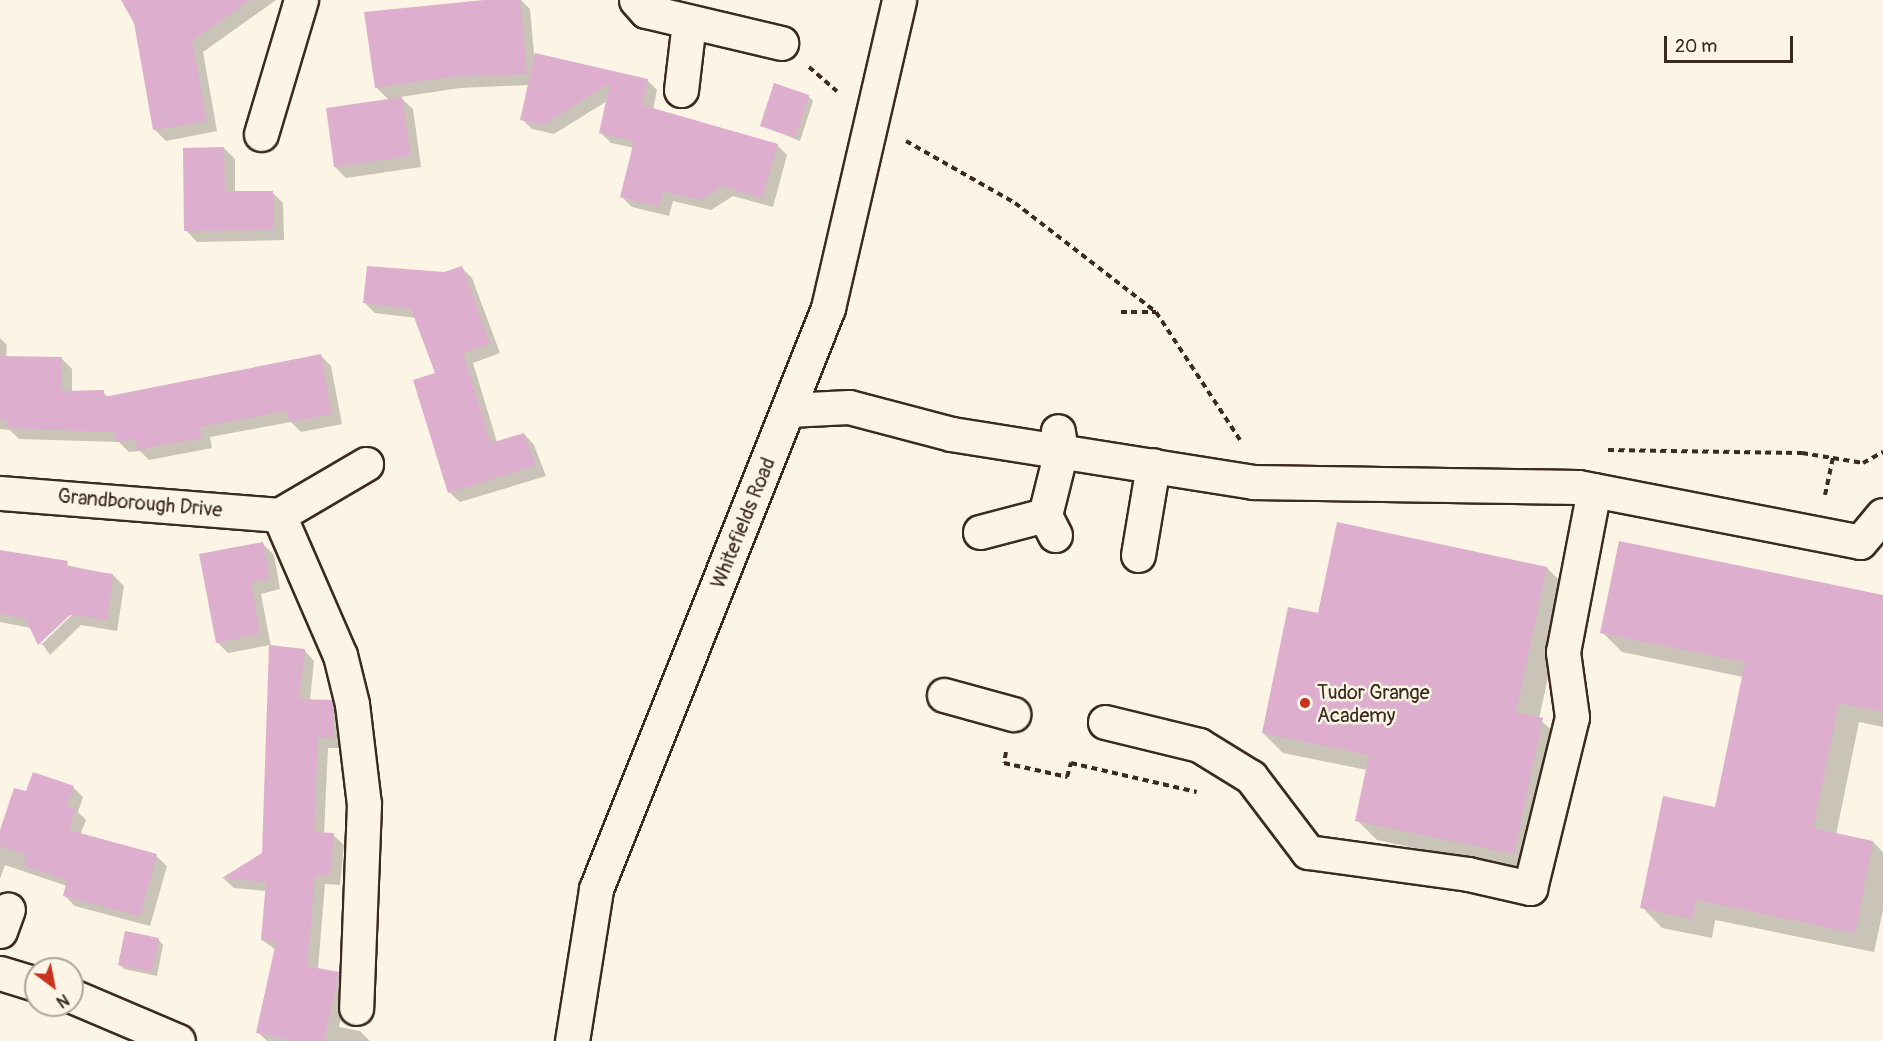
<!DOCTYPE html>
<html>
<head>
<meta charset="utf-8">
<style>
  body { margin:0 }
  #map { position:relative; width:1883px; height:1041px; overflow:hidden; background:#fcf5e5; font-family:Pangolin,sans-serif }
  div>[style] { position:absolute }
  .shadow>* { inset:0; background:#0003 }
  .building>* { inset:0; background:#deaece }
  .path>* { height:4px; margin-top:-2px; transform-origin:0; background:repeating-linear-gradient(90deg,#3b2a1e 0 6px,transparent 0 10.5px) }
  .roads { filter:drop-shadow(2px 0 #3b2a1e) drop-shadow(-2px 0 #3b2a1e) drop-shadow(0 2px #3b2a1e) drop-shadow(0 -2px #3b2a1e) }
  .minor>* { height:33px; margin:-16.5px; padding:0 16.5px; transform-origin:16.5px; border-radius:16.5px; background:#fcf5e5 }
  .dots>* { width:16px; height:16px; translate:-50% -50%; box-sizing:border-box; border:3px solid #fcf5e5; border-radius:50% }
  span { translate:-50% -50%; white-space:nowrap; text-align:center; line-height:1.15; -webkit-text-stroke:5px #fcf5e5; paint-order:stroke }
  .street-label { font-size:20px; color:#3b2a1e }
  .poi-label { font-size:20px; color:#3b2a1e }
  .left { translate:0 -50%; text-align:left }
  .north { position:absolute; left:24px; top:957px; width:60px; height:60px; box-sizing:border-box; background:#fcf5e5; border:2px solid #afa495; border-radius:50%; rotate:148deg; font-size:16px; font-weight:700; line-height:24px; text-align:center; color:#3b2a1e }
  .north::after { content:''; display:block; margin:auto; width:21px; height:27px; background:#c8321e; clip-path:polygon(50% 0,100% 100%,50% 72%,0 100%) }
  .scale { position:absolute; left:1664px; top:36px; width:129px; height:27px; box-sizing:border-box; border:3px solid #3b2a1e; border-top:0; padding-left:8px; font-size:18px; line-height:21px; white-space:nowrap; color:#3b2a1e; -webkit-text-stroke:4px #fcf5e5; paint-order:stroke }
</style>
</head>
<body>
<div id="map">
  <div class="shadow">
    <i style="clip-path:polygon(123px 0,276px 0,203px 52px,217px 131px,166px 141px,155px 130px,136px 22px)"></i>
    <i style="clip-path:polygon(498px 0,521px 0,530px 9px,534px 54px,647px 80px,657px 90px,653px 110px,777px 145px,787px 155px,773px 207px,733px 196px,711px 210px,673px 201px,669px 216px,632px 207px,621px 196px,634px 148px,611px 143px,600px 132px,607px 101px,554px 134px,532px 129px,522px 119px,529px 85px,460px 88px,400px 97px,413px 109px,421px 167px,346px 178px,335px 167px,389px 100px,376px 87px)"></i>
    <i style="clip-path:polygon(808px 96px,813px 101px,800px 141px,762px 126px)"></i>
    <i style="clip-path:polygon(224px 148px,235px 159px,235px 193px,272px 192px,283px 203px,284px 240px,197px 242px,186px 230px)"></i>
    <i style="clip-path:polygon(461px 267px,472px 278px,500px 353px,473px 363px,497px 442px,524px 434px,534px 445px,546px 476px,460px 502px,449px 492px,437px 374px,416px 318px,375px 313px,365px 303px)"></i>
    <i style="clip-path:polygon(0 338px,7px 345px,6px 357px,62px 359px,72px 369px,72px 392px,103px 392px,109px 398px,320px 355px,331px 366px,342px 424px,301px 432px,291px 422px,210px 437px,212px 448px,149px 460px,140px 451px,129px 452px,119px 442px,19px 439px,10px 430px,0 429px)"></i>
    <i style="clip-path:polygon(263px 544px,274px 555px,280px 589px,261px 594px,271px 647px,304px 650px,314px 661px,310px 701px,331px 702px,342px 712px,343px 748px,328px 748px,324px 834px,333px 835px,344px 845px,340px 885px,325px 884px,318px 969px,338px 974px,348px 984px,339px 1027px,360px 1031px,370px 1041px,267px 1041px,258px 1032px,276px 950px,262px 940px,266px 891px,234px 888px,224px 879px,263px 854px,270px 645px,228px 653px,217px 642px)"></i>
    <i style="clip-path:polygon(evenodd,0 551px,113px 575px,124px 586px,117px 631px,81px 625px,50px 655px,31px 628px,0 622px,0 551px,74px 608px,76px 611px,41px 645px,41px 641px,74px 608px)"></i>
    <i style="clip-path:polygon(1547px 568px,1567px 588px,1539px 719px,1563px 740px,1534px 873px,1377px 840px,1357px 820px,1367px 770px,1283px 753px,1263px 733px,1319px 615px)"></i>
    <i style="clip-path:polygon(1883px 596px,1883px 727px,1859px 722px,1836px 835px,1873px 842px,1883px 852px,1883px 910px,1874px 952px,1715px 920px,1712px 938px,1662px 928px,1642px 907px,1716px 809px,1743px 677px,1622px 652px,1602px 632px)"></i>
    <i style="clip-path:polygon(73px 787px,83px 797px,78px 812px,86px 820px,80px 835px,156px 856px,167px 866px,150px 926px,75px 906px,64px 895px,67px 886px,5px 865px,0 879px,0 835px,27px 793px)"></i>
    <i style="clip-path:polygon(158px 939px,163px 945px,157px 976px,124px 969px,119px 964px)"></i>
  </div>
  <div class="building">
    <i style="clip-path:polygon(121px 0,250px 0,192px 41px,207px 121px,153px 130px,134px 23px)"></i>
    <i style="clip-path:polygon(484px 0,520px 0,527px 74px,448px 77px,375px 88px,364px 12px)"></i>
    <i style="clip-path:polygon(535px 53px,648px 79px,642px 105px,778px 144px,762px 198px,722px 186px,700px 200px,663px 191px,659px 207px,620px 197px,634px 141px,599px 133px,610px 83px,543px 125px,520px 120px)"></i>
    <i style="clip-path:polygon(774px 83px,809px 95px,795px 137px,760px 126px)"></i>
    <i style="clip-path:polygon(402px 97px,411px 156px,334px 167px,326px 108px)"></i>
    <i style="clip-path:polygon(224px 147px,225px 191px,273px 191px,273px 230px,184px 231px,183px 148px)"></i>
    <i style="clip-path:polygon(367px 266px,444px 272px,462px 266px,490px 343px,463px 353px,491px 443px,524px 433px,536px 465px,448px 493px,413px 380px,435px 373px,411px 309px,363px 303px)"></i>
    <i style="clip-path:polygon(321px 354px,332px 414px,289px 422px,287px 411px,200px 427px,202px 438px,137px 450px,135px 439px,117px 442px,115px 432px,6px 428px,7px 420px,0 419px,0 356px,62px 357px,61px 391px,104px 390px,104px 397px)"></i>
    <i style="clip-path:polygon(1337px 522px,1547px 567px,1516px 712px,1543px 718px,1514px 854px,1355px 821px,1369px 755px,1262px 733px,1288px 607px,1318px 613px)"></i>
    <i style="clip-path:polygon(1619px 541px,1883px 595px,1883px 712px,1839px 703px,1813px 828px,1873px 841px,1855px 933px,1696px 900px,1692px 919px,1640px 908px,1663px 796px,1715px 807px,1745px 662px,1600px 633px)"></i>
    <i style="clip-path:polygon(263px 542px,270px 578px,251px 583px,260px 634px,216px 643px,199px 554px)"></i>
    <i style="clip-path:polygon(0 550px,68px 561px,67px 567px,113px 574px,107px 620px,70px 615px,38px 645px,25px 618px,0 614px)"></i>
    <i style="clip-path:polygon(269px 645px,305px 649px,299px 699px,332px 700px,334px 707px,334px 738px,318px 738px,314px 832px,334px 833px,330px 876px,315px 875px,307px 966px,339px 972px,324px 1041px,295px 1041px,256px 1033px,276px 942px,261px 940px,266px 882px,222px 878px,262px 853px)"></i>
    <i style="clip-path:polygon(33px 772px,74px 786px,67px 805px,76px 808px,69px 830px,157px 854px,140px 916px,63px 896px,67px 880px,23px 865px,26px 855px,0 846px,0 830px,14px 788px,26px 791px)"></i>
    <i style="clip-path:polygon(125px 931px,159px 938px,152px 972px,118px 965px)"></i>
  </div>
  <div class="path">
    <i style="left:809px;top:67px;width:37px;rotate:41deg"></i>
    <i style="left:906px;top:141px;width:125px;rotate:29.6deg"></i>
    <i style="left:1015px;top:203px;width:178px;rotate:37.7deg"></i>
    <i style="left:1121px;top:312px;width:35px"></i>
    <i style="left:1156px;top:312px;width:153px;rotate:56.7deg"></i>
    <i style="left:1608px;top:450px;width:194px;rotate:0.9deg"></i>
    <i style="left:1802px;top:453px;width:62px;rotate:9.3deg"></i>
    <i style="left:1863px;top:463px;width:23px;rotate:-29deg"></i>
    <i style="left:1825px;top:495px;width:38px;rotate:-78deg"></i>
    <i style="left:1006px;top:752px;width:11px;rotate:100deg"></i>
    <i style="left:1004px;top:763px;width:65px;rotate:12.5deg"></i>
    <i style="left:1067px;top:777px;width:15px;rotate:-74deg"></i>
    <i style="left:1071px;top:763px;width:129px;rotate:13deg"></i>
  </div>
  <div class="roads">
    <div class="minor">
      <i style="left:636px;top:0;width:15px;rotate:48deg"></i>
      <i style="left:646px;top:11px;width:139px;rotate:13.3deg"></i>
      <i style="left:681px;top:90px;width:68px;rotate:-83.3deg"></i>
      <i style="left:261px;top:134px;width:140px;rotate:-73.4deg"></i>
      <i style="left:788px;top:410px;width:61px;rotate:-2.8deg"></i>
      <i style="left:849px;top:407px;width:106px;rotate:14.8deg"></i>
      <i style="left:951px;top:434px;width:306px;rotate:9deg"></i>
      <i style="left:1253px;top:482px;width:325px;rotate:0.9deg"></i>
      <i style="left:1578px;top:487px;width:287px;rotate:11deg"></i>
      <i style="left:1860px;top:542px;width:35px;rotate:-50deg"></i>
      <i style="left:0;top:493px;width:280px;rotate:4.5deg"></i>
      <i style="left:279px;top:515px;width:153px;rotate:66.5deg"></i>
      <i style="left:340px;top:655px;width:50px;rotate:76.2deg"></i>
      <i style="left:352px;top:704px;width:101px;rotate:83.2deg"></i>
      <i style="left:364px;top:804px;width:204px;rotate:92.2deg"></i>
      <i style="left:279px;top:515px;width:101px;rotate:-30.4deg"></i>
      <i style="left:980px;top:532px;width:67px;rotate:-14.7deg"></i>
      <i style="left:1055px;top:535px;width:22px;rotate:-117deg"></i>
      <i style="left:1045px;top:515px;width:66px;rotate:-76deg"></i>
      <i style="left:1061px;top:451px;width:20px;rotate:-99deg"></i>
      <i style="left:1138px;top:555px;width:91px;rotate:-80.5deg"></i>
      <i style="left:944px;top:695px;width:72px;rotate:15.4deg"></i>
      <i style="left:1105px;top:722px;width:97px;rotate:13.7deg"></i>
      <i style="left:1199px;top:745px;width:61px;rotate:31.6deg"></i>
      <i style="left:1251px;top:777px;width:94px;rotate:52.8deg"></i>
      <i style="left:1308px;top:852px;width:162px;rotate:7.8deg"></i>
      <i style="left:1468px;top:874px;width:64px;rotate:12.7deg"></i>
      <i style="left:1530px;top:888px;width:176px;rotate:-76.2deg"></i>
      <i style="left:1572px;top:717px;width:66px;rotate:-97.9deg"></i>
      <i style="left:1563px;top:652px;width:165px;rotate:-79.2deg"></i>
      <i style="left:0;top:931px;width:23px;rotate:-70deg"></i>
      <i style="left:0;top:973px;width:38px;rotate:17deg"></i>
      <i style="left:72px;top:996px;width:115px;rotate:23deg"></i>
      <i style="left:572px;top:1041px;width:154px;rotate:-81deg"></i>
      <i style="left:596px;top:889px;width:626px;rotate:-68.23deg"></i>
      <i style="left:828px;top:308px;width:316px;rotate:-77deg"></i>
    </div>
  </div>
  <div class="dots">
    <i style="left:1305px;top:703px;background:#c8321e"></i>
  </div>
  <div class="street-label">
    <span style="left:140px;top:503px;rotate:5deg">Grandborough Drive</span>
    <span style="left:743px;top:523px;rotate:-68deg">Whitefields Road</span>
  </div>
  <div class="poi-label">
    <span class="left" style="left:1317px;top:704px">Tudor Grange<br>Academy</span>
  </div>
  <div class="north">N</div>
  <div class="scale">20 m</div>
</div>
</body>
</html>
